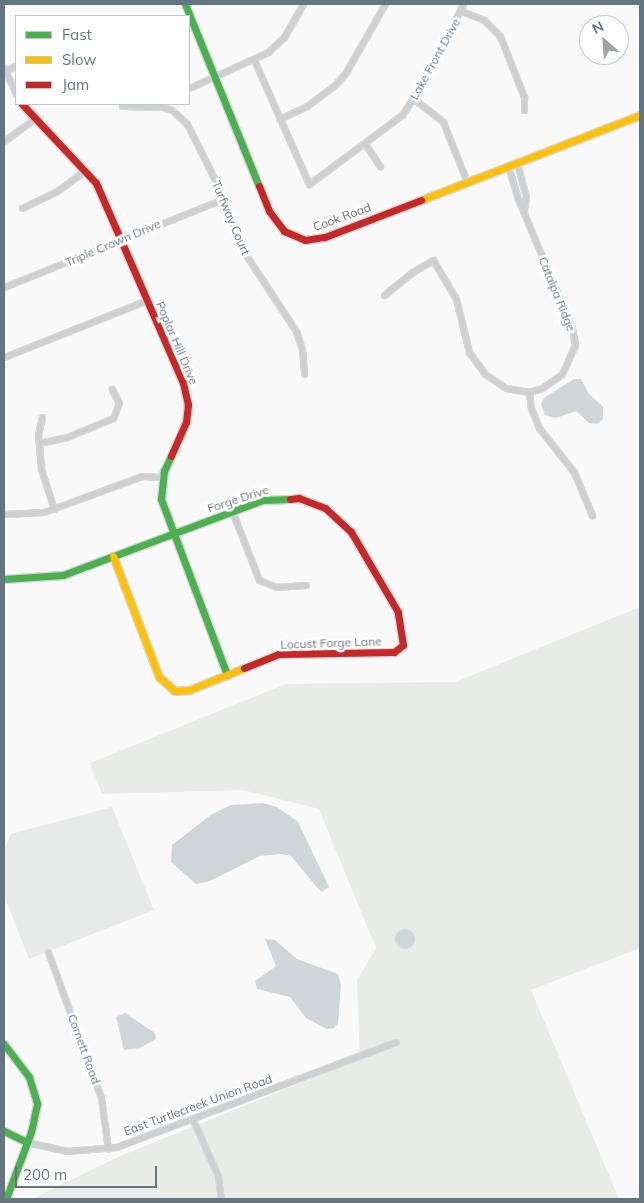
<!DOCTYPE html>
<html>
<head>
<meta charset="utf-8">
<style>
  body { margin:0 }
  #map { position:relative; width:644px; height:1203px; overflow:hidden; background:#f9f9f9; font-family:Mulish,sans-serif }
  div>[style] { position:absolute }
  .built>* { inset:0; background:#e8e9e9 }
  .green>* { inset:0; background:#e8ebe6 }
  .water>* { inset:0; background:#ced6d9 }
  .round { border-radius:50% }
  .roads { filter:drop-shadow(1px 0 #d5d6d7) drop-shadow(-1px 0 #d5d6d7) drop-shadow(0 1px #d5d6d7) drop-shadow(0 -1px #d5d6d7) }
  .street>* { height:5px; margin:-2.5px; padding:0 2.5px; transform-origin:2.5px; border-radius:2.5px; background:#cecfd0 }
  .fast>* { height:7px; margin:-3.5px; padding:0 3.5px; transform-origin:3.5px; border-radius:3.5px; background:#4caf50 }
  .slow>* { height:7px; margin:-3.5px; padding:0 3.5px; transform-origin:3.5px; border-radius:3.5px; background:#ffc107 }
  .jam>* { height:7px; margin:-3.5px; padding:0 3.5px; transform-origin:3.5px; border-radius:3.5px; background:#c62828 }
  span { translate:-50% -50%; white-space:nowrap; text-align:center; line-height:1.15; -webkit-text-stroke:5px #fff; paint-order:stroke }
  .street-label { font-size:12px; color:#657683 }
  .frame { position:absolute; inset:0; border:5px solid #657683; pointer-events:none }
  .legend { position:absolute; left:15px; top:15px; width:175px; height:90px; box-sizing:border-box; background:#fff; border:1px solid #c1c8cd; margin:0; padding:6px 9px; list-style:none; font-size:15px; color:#657683 }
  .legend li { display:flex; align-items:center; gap:10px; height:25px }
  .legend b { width:25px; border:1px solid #c1c8cd }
  .north { position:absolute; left:579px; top:15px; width:50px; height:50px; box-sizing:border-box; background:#fff; border:1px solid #c1c8cd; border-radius:50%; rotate:334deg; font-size:14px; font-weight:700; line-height:20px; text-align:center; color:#657683 }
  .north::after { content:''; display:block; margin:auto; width:18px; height:22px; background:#99a4ac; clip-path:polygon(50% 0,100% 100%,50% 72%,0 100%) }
  .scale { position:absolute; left:15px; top:1166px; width:142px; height:22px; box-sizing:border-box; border:2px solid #657683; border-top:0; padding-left:6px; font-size:15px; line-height:18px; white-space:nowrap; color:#657683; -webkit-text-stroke:4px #fff; paint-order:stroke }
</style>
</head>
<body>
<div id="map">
  <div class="built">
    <i style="clip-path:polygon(112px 807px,154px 910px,29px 959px,4px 895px,4px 851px,11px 834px)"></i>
  </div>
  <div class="green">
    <i style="clip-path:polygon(640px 607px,640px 948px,531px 990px,619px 1199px,32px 1199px,118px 1157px,360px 1059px,357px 980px,376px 948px,319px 809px,243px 790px,102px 794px,90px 763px,286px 684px,455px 682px)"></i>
  </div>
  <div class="water">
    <i style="clip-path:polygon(574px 379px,581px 379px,589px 394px,603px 407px,603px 419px,597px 424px,589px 423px,576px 411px,556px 418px,545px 415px,541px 404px,544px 398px)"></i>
    <i style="clip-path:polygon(263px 803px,277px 807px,298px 822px,329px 887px,321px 892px,291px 856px,281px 854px,260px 856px,210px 881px,196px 884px,171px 862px,172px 845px,212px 814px,231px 805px)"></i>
    <i class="round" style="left:395px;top:929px;width:20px;height:20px"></i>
    <i style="clip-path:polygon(265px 939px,275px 940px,297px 959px,338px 974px,341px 985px,338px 1023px,334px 1028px,327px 1029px,306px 1018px,290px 997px,257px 989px,255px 981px,276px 966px)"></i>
    <i style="clip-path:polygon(125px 1013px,155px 1033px,156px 1039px,140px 1048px,124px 1050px,116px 1017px)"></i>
  </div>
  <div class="roads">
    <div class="street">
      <i style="left:461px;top:11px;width:25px;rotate:21deg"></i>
      <i style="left:484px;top:20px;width:23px;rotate:45deg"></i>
      <i style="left:500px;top:36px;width:66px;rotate:68.5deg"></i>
      <i style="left:524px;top:97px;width:13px;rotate:90deg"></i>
      <i style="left:254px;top:60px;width:136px;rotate:66.1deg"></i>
      <i style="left:309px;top:184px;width:116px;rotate:-36.6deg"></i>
      <i style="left:402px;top:115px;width:58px;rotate:-57.7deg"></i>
      <i style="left:433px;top:66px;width:69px;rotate:-64.2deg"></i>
      <i style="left:4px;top:68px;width:29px;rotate:65deg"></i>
      <i style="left:4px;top:71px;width:13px;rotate:-23deg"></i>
      <i style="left:189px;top:88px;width:87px;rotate:-24.5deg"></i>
      <i style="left:268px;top:52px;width:22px;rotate:-43deg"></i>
      <i style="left:284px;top:37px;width:38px;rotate:-60deg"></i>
      <i style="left:414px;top:99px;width:37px;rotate:38deg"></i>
      <i style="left:443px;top:122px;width:65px;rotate:68.2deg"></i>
      <i style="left:122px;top:106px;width:41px;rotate:1.4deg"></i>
      <i style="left:163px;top:107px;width:9px;rotate:18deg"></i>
      <i style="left:172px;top:110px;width:21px;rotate:43deg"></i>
      <i style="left:187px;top:124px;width:67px;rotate:63.4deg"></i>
      <i style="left:217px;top:184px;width:77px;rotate:67.8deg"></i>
      <i style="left:246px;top:255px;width:91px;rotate:56.7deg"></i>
      <i style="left:296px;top:331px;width:19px;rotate:72deg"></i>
      <i style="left:302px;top:349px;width:25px;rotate:85deg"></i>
      <i style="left:279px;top:119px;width:31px;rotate:-25deg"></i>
      <i style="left:307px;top:106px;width:34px;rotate:-37deg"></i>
      <i style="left:334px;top:86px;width:18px;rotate:-49deg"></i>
      <i style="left:346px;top:72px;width:78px;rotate:-60.2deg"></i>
      <i style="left:4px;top:141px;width:37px;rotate:-36deg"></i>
      <i style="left:365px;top:144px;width:27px;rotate:56deg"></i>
      <i style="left:517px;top:163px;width:35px;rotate:75deg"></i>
      <i style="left:526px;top:197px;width:12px;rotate:99deg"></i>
      <i style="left:22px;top:208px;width:39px;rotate:-26deg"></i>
      <i style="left:57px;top:191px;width:36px;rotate:-36deg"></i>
      <i style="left:4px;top:287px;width:236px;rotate:-21.9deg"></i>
      <i style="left:384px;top:295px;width:35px;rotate:-39deg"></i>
      <i style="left:411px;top:273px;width:26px;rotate:-31deg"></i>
      <i style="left:433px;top:260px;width:45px;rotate:59.5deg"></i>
      <i style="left:456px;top:299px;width:55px;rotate:76.2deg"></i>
      <i style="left:469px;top:352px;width:27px;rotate:54deg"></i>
      <i style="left:485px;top:374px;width:25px;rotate:34deg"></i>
      <i style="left:506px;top:388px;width:23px;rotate:10deg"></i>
      <i style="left:529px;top:392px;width:14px;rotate:-17deg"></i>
      <i style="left:542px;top:388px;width:24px;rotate:-35deg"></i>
      <i style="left:562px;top:374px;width:32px;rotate:-66deg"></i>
      <i style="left:575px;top:345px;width:17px;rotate:-100deg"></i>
      <i style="left:572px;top:328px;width:140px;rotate:-112.7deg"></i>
      <i style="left:518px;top:199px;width:34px;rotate:-107deg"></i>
      <i style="left:4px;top:357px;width:154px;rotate:-21.7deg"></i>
      <i style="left:529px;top:392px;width:16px;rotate:83deg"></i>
      <i style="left:531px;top:408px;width:22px;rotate:68deg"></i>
      <i style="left:539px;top:428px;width:56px;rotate:51.5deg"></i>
      <i style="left:574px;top:472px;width:47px;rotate:67.3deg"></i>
      <i style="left:42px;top:417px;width:17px;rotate:103deg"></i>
      <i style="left:38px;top:434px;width:35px;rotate:85deg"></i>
      <i style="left:41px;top:469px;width:42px;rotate:72deg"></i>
      <i style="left:39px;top:443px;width:29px;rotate:-12deg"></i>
      <i style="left:67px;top:437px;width:50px;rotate:-22.4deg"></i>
      <i style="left:113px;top:418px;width:16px;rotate:-68deg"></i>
      <i style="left:119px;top:403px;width:16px;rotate:-117deg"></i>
      <i style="left:232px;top:511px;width:74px;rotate:68.6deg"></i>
      <i style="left:259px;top:580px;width:18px;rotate:22deg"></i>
      <i style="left:276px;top:587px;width:30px;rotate:-4deg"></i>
      <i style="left:4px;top:514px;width:40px;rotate:-2.9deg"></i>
      <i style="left:44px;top:512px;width:104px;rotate:-20.2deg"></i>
      <i style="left:142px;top:476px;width:21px;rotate:3deg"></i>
      <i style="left:48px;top:952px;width:155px;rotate:70deg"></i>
      <i style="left:101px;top:1098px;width:51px;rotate:82.2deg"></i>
      <i style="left:193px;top:1120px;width:61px;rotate:65.9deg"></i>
      <i style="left:218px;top:1176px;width:23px;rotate:83deg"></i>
      <i style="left:27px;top:1142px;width:41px;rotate:12.7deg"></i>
      <i style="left:67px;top:1151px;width:49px;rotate:-4.7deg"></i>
      <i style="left:116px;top:1147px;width:299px;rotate:-20.6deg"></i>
    </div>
    <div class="fast">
      <i style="left:185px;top:4px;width:196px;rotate:67.9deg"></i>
      <i style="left:171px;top:456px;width:17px;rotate:115deg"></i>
      <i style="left:164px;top:471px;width:28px;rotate:96deg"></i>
      <i style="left:161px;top:499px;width:188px;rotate:69.4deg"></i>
      <i style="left:4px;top:579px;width:59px;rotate:-3.9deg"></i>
      <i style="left:63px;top:575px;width:214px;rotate:-20.6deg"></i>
      <i style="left:263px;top:500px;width:27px;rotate:-2deg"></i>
      <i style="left:4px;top:1044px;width:41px;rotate:52.9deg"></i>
      <i style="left:29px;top:1077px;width:28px;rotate:73deg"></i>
      <i style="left:37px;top:1104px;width:29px;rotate:102deg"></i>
      <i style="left:31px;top:1132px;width:72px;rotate:110.5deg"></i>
      <i style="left:4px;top:1131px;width:25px;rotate:26deg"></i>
    </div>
    <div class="slow">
      <i style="left:421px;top:200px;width:235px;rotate:-21.2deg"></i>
      <i style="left:113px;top:556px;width:129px;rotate:69.2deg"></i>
      <i style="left:159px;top:677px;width:21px;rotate:41deg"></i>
      <i style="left:175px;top:691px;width:14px;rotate:-4deg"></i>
      <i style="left:189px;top:690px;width:59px;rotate:-21.8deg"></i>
    </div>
    <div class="jam">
      <i style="left:22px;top:104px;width:108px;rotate:46.9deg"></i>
      <i style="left:96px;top:183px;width:218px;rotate:66.5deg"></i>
      <i style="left:183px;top:383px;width:22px;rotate:77deg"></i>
      <i style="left:188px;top:404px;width:18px;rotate:96deg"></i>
      <i style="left:186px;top:422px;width:37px;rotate:114deg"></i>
      <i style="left:259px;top:186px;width:27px;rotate:68deg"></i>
      <i style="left:269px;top:211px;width:25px;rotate:53deg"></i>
      <i style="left:284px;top:231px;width:23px;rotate:23deg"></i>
      <i style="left:305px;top:240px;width:20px;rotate:-9deg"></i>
      <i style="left:325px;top:237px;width:103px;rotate:-21.1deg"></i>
      <i style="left:244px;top:668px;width:38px;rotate:-22deg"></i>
      <i style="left:279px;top:654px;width:115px;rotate:-1deg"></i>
      <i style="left:394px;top:652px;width:11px;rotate:-38deg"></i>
      <i style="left:403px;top:645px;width:33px;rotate:-99deg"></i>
      <i style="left:398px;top:612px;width:93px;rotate:-120.4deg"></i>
      <i style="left:351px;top:532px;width:35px;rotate:-137deg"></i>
      <i style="left:325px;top:508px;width:28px;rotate:-159deg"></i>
      <i style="left:299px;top:498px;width:9px;rotate:174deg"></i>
    </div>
  </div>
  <div class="street-label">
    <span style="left:435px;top:59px;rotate:-61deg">Lake Front Drive</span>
    <span style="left:342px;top:217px;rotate:-20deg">Cook Road</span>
    <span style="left:231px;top:218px;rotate:67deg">Turfway Court</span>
    <span style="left:113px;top:243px;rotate:-23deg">Triple Crown Drive</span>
    <span style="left:557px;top:294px;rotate:68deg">Catalpa Ridge</span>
    <span style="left:177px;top:343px;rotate:67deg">Poplar Hill Drive</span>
    <span style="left:238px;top:499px;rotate:-18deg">Forge Drive</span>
    <span style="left:331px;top:643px;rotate:-2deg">Locust Forge Lane</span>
    <span style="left:84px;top:1049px;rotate:70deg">Cornett Road</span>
    <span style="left:198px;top:1105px;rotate:-20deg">East Turtlecreek Union Road</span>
  </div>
  <div class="frame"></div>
  <ul class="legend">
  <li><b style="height:6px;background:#4caf50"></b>Fast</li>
  <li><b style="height:6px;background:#ffc107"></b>Slow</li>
  <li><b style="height:6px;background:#c62828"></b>Jam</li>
  </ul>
  <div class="north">N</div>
  <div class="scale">200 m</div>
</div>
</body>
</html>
